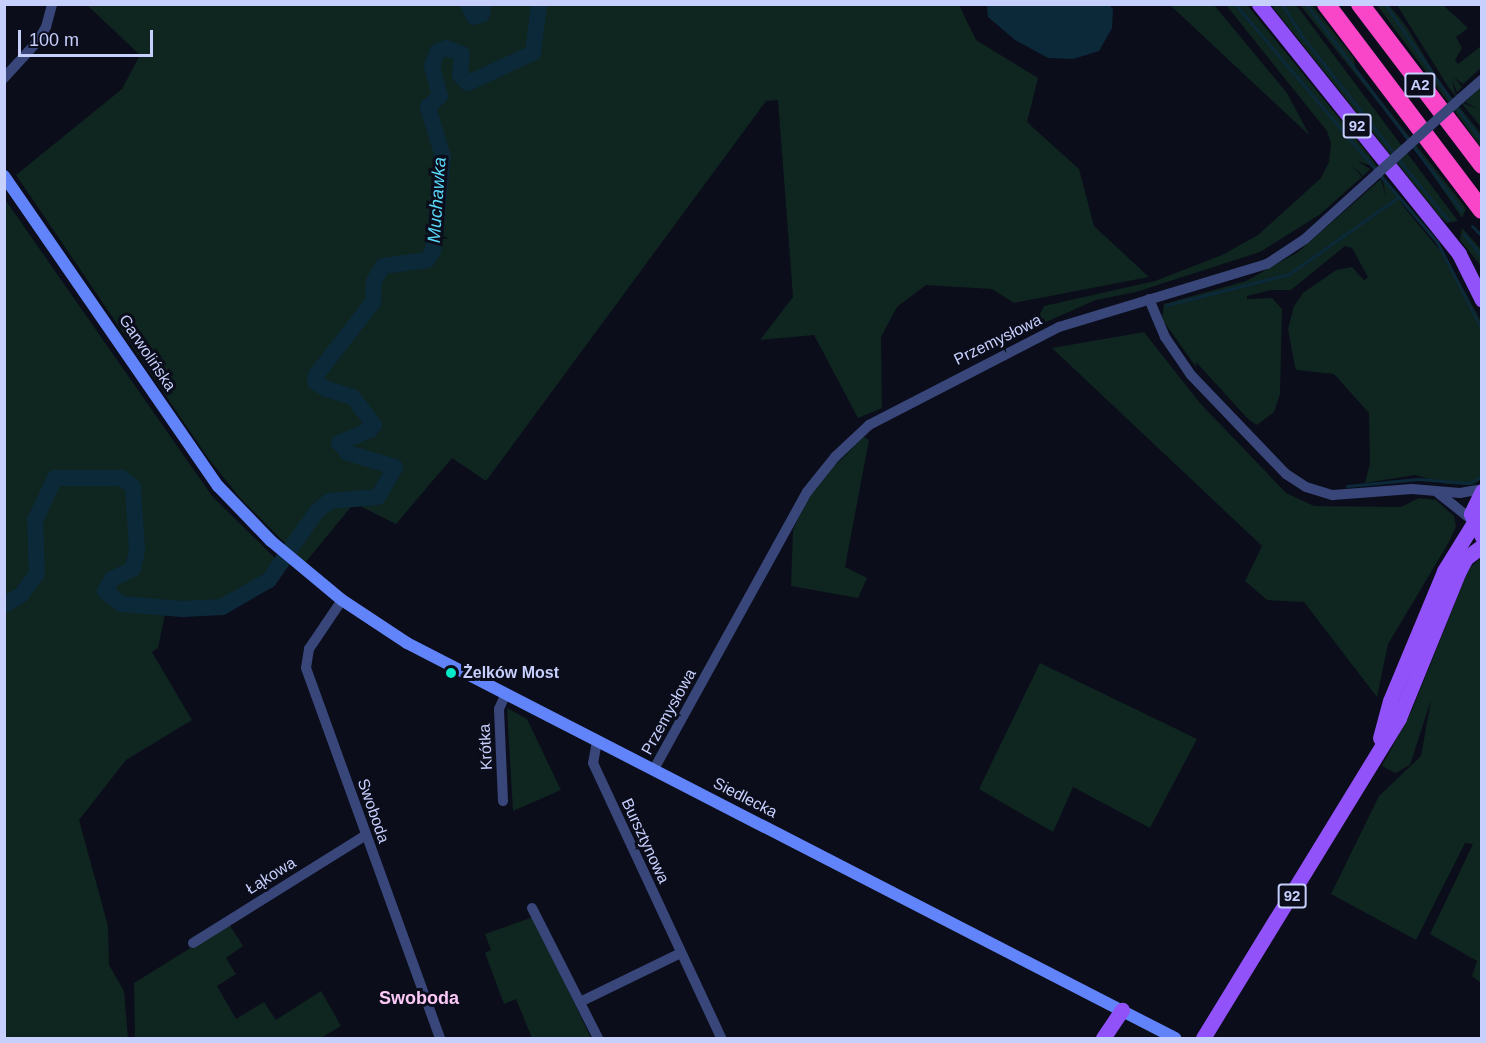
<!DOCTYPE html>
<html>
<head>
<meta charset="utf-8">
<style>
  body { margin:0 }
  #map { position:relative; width:1486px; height:1043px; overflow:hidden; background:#0b0d1b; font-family:Arial,sans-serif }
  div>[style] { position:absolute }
  .green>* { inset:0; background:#0f251f }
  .water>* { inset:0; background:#0c293a }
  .stream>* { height:3px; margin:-1.5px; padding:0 1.5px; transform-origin:1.5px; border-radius:1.5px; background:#0c293a }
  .river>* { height:16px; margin:-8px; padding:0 8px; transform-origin:8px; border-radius:8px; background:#0c293a }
  .street>* { height:10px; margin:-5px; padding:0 5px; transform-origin:5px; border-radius:5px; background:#384679 }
  .secondary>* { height:12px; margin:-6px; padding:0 6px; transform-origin:6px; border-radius:6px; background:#6184fa }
  .primary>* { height:15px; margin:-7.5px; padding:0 7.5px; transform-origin:7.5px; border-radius:7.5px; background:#9152fa }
  .highway>* { height:18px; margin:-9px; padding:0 9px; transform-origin:9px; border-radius:9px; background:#f946c9 }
  .street-bridge>* { height:10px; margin:-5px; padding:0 5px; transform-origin:5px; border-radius:5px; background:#384679 }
  .dots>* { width:16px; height:16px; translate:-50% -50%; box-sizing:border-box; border:3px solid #0b0d1b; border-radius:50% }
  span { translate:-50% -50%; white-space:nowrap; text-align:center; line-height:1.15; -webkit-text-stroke:6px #0b0d1b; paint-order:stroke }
  .shield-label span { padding:2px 4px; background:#0b0d1b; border:2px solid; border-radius:4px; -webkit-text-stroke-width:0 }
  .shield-label { font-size:15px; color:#c7cffd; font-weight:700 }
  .street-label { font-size:16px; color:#c7cffd }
  .poi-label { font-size:16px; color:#c7cffd; font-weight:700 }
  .left { translate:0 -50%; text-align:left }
  .water-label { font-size:18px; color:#59d8fa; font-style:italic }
  .neighbourhood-label { font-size:18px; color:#fdc9f7; font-weight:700 }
  .frame { position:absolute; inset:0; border:6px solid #c7cffd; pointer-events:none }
  .scale { position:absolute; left:18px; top:30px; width:135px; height:27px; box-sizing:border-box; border:3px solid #c7cffd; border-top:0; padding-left:8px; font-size:18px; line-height:21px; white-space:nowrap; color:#c7cffd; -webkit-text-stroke:4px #0b0d1b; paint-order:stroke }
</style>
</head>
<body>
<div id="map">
  <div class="green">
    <i style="clip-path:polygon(87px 5px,959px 5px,976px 40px,1038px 78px,1027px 122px,1079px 169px,1094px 226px,1149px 277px,1014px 303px,992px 289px,926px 285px,897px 307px,881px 337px,882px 408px,858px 418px,814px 335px,760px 340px,793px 297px,778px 100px,766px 101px,486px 481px,452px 458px,396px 524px,354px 503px,305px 563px,240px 498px,208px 458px,16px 175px,122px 89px,140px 55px)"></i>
    <i style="clip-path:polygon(1170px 5px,1214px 5px,1287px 93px,1310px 136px)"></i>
    <i style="clip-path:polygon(1226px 5px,1247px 5px,1369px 155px,1404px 207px,1447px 259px,1481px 321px,1481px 479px,1473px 485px,1447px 484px,1415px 475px,1365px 483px,1370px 463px,1369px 413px,1334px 374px,1297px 370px,1295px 367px,1288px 329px,1294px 306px,1303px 293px,1336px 270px,1352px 267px,1364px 280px,1368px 277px,1352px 248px,1345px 246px,1291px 290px,1271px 290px,1247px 296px,1247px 299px,1272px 298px,1282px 309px,1280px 394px,1274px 412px,1257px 425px,1248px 419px,1196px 362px,1196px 367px,1162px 319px,1164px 304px,1246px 281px,1298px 252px,1381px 179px,1386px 198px,1383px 181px,1372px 166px,1357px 161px,1370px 169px,1363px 176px,1351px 164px,1362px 177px,1319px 215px,1260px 252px,1136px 292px,1096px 300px,1039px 325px,1036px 322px,1044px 306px,1155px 281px,1222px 255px,1258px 235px,1321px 178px,1329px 162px,1331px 143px,1327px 131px)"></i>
    <i style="clip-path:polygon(1271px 5px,1295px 5px,1300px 10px,1458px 221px,1447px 223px,1440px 217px)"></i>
    <i style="clip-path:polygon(1300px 5px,1312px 5px,1353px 57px,1356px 69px,1461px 202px,1466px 209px,1462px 218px,1416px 150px)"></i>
    <i style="clip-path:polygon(1377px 5px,1389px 5px,1406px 26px,1441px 84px,1481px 134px,1481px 147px)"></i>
    <i style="clip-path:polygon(1397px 5px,1443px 5px,1468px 28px,1456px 37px,1462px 48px,1455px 60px,1458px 64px,1481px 46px,1481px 68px,1463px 84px,1454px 77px,1462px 87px,1457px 92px,1452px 79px,1455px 93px,1465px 104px,1478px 109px,1465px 102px,1481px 86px,1481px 127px,1449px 88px)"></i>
    <i style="clip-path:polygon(4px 198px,212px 496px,278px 561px,255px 585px,230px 599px,167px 604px,158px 648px,152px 652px,192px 720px,126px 760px,79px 820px,108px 926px,109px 965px,124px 991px,128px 1038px,5px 1038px)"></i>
    <i style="clip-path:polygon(1462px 228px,1481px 249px,1481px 266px,1460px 240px)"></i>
    <i style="clip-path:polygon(1144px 332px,1199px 402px,1286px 493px,1314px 506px,1401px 507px,1419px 498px,1436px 500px,1454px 516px,1456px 526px,1449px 542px,1388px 644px,1377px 697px,1304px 602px,1267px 600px,1245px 581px,1262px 546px,1052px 348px)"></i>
    <i style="clip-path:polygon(864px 437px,869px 440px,845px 567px,867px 578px,858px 598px,791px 586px,793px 530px,807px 500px,826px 474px)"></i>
    <i style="clip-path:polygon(1481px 558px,1481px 983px,1472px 976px,1477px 961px,1430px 934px,1473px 844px,1465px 843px,1416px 940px,1331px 894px,1379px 796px,1421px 756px,1431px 700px,1410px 765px,1395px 773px,1382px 766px,1412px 710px,1469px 568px)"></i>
    <i style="clip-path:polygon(1040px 663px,1197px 739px,1150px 828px,1073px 787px,1053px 832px,979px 789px)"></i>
    <i style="clip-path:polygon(507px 708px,527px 719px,561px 790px,513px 811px)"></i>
    <i style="clip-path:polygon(533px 917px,591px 1038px,532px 1038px,516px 999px,504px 1004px,485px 953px,491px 950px,485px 934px)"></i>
    <i style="clip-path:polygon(229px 924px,243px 946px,226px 958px,236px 974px,217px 986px,236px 1019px,264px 1002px,276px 1020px,321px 991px,341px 1026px,321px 1038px,135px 1038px,134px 983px)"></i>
  </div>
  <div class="water">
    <i style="clip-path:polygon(987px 5px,1109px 5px,1113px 9px,1112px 28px,1099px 51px,1073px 59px,1048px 58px,1015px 40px,988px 17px)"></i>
  </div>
  <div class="stream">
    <i style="left:1235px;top:4px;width:218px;rotate:49.7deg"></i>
    <i style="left:1282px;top:4px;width:36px;rotate:58deg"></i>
    <i style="left:1301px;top:35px;width:150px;rotate:51.8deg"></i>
    <i style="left:1306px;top:4px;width:258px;rotate:53deg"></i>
    <i style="left:1385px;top:4px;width:119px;rotate:55.6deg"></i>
    <i style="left:1456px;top:107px;width:43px;rotate:52.6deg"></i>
    <i style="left:1398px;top:159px;width:79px;rotate:50.7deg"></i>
    <i style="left:1380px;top:175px;width:88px;rotate:49.6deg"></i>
    <i style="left:1437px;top:242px;width:99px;rotate:62.9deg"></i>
    <i style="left:1472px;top:226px;width:14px;rotate:45deg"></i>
    <i style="left:1464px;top:234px;width:29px;rotate:52deg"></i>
    <i style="left:1167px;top:305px;width:126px;rotate:-14.3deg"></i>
    <i style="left:1289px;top:274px;width:132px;rotate:-35.1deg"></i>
    <i style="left:1347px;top:486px;width:71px;rotate:-5.6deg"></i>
    <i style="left:1418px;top:479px;width:51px;rotate:4.5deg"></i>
    <i style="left:1469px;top:483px;width:15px;rotate:-28deg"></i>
  </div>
  <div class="river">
    <i style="left:468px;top:4px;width:14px;rotate:65deg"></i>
    <i style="left:474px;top:17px;width:9px;rotate:-21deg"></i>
    <i style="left:482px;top:14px;width:10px;rotate:-84deg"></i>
    <i style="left:4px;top:605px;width:20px;rotate:-30deg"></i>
    <i style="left:21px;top:595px;width:26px;rotate:-53deg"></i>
    <i style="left:37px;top:574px;width:54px;rotate:-92.1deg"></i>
    <i style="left:35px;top:520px;width:47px;rotate:-64.5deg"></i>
    <i style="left:55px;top:478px;width:67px"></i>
    <i style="left:122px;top:478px;width:14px;rotate:39deg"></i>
    <i style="left:133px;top:487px;width:63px;rotate:86.4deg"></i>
    <i style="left:137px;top:550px;width:19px;rotate:102deg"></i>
    <i style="left:133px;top:569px;width:23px;rotate:155deg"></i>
    <i style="left:112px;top:579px;width:14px;rotate:120deg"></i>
    <i style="left:105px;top:591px;width:21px;rotate:39deg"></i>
    <i style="left:121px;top:604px;width:61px;rotate:4.7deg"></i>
    <i style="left:182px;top:609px;width:40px;rotate:-2.9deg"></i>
    <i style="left:222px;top:607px;width:54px;rotate:-29.9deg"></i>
    <i style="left:269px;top:580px;width:84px;rotate:-55.2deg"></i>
    <i style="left:317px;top:511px;width:16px;rotate:-38deg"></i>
    <i style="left:330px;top:501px;width:48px;rotate:-4.8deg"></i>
    <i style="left:378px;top:497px;width:34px;rotate:-60deg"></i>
    <i style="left:395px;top:467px;width:49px;rotate:-163.4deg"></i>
    <i style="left:348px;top:453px;width:13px;rotate:-132deg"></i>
    <i style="left:339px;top:443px;width:34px;rotate:-23deg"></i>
    <i style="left:370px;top:430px;width:6px;rotate:-51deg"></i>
    <i style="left:374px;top:425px;width:35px;rotate:-127deg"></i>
    <i style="left:353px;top:397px;width:28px;rotate:-163deg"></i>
    <i style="left:326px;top:389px;width:13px;rotate:-148deg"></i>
    <i style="left:315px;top:382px;width:7px;rotate:-82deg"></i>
    <i style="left:316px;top:375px;width:93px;rotate:-52deg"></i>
    <i style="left:373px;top:302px;width:21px;rotate:-87deg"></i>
    <i style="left:374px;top:281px;width:17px;rotate:-59deg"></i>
    <i style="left:383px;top:266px;width:44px;rotate:-7.8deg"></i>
    <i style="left:427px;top:260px;width:11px;rotate:-56deg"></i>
    <i style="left:433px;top:251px;width:95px;rotate:-83.9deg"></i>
    <i style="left:443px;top:157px;width:52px;rotate:-106.7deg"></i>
    <i style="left:428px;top:107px;width:16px;rotate:-43deg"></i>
    <i style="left:440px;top:96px;width:31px;rotate:-105deg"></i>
    <i style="left:432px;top:66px;width:15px;rotate:-70deg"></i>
    <i style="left:437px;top:52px;width:10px;rotate:-24deg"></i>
    <i style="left:446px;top:48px;width:17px;rotate:21deg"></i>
    <i style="left:462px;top:54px;width:21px;rotate:95deg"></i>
    <i style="left:460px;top:75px;width:11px;rotate:45deg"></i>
    <i style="left:468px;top:83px;width:72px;rotate:-24.8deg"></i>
    <i style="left:533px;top:53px;width:49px;rotate:-83deg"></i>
  </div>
  <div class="street">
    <i style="left:4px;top:78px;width:49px;rotate:-47.5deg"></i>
    <i style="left:37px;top:42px;width:17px;rotate:-59deg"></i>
    <i style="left:46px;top:27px;width:24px;rotate:-75deg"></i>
    <i style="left:1461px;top:98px;width:28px;rotate:-41deg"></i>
    <i style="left:1149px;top:299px;width:41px;rotate:67.2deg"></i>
    <i style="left:1165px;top:337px;width:46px;rotate:55.6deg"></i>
    <i style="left:1191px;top:375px;width:137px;rotate:46.2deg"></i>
    <i style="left:1286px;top:474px;width:24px;rotate:33deg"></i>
    <i style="left:1306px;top:487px;width:28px;rotate:17deg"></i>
    <i style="left:1333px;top:495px;width:79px;rotate:-4.3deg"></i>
    <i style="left:1412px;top:489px;width:48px;rotate:4.8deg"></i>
    <i style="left:1460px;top:493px;width:22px;rotate:-10deg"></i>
    <i style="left:1437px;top:492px;width:45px;rotate:38.7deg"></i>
    <i style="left:342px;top:600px;width:59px;rotate:124deg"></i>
    <i style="left:309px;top:649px;width:19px;rotate:99deg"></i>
    <i style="left:306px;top:668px;width:394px;rotate:70.1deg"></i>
    <i style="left:597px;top:741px;width:22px;rotate:100deg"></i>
    <i style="left:593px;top:763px;width:303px;rotate:65deg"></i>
    <i style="left:654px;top:769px;width:316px;rotate:-61.1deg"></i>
    <i style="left:807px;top:492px;width:45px;rotate:-51.3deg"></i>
    <i style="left:835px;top:457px;width:47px;rotate:-43.3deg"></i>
    <i style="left:869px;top:425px;width:214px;rotate:-27.3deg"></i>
    <i style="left:1059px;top:327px;width:217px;rotate:-16.9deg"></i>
    <i style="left:1267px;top:264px;width:45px;rotate:-33.3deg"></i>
    <i style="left:1305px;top:239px;width:98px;rotate:-42.1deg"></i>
    <i style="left:503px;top:801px;width:92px;rotate:-92.5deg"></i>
    <i style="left:499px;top:709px;width:17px;rotate:-66deg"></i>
    <i style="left:532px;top:908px;width:146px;rotate:63.1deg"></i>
    <i style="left:193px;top:943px;width:204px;rotate:-32deg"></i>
    <i style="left:580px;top:1002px;width:112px;rotate:-25.9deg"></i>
  </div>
  <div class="secondary">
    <i style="left:4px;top:176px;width:377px;rotate:55.4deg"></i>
    <i style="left:218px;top:486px;width:76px;rotate:46.1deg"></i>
    <i style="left:271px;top:541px;width:92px;rotate:39.7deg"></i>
    <i style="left:342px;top:600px;width:78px;rotate:33.5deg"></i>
    <i style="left:407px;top:643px;width:864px;rotate:27.22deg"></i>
  </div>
  <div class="primary">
    <i style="left:1259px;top:4px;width:320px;rotate:51.3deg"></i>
    <i style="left:1459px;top:254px;width:51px;rotate:63.4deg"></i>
    <i style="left:1482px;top:491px;width:25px;rotate:116deg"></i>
    <i style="left:1471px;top:514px;width:25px;rotate:64deg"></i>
    <i style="left:1380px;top:738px;width:38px;rotate:-75deg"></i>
    <i style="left:1390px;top:701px;width:141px;rotate:-67.4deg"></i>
    <i style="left:1444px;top:571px;width:55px;rotate:-58.3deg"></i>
    <i style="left:1103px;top:1038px;width:34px;rotate:-56deg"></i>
    <i style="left:1203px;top:1038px;width:375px;rotate:-58.5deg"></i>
    <i style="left:1399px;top:718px;width:159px;rotate:-67.8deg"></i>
    <i style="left:1459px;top:571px;width:15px;rotate:-62deg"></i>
    <i style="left:1466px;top:558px;width:20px;rotate:-37deg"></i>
  </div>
  <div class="highway">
    <i style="left:1326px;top:4px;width:258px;rotate:52.9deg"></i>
    <i style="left:1360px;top:4px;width:202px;rotate:52.8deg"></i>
  </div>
  <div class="street-bridge">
    <i style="left:1378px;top:173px;width:112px;rotate:-42.1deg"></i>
  </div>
  <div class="dots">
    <i style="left:451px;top:673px;background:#07eac8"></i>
  </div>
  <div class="shield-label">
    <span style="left:1420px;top:85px">A2</span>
    <span style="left:1357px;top:126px">92</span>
    <span style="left:1292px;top:896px">92</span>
  </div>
  <div class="street-label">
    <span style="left:998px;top:340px;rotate:-26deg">Przemysłowa</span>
    <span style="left:147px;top:353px;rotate:56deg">Garwolińska</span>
    <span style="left:669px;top:712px;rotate:-61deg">Przemysłowa</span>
    <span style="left:486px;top:747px;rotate:-93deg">Krótka</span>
    <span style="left:745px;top:798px;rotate:27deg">Siedlecka</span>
    <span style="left:373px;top:811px;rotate:71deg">Swoboda</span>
    <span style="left:645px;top:841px;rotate:65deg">Bursztynowa</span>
    <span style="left:271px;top:876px;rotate:-32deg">Łąkowa</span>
  </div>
  <div class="poi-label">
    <span class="left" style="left:463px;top:673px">Żelków Most</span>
  </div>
  <div class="water-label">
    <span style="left:437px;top:200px;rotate:-86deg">Muchawka</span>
  </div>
  <div class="neighbourhood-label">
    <span style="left:419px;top:998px">Swoboda</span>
  </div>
  <div class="frame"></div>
  <div class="scale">100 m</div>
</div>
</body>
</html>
